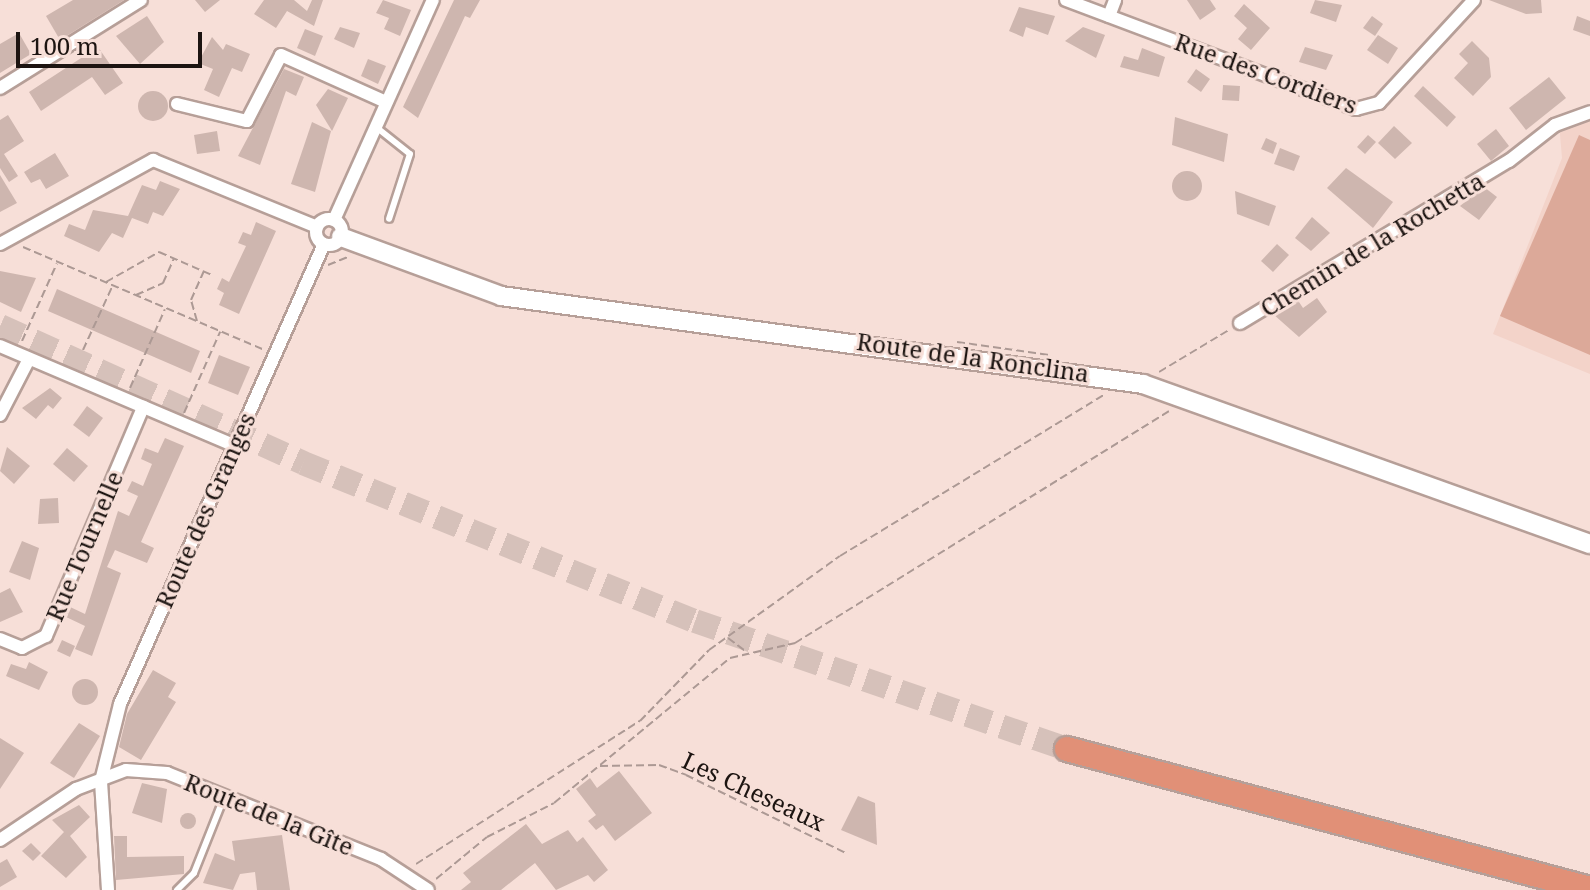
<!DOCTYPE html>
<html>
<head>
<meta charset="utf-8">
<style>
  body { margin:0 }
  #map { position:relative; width:1590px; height:890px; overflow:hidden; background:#f7dfd8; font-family:"Noto Serif",serif }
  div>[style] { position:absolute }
  .built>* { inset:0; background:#f3d3c9 }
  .green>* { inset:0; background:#dca999 }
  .building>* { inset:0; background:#ceb6af }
  .round { border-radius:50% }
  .highway-tunnel>* { height:24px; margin-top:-12px; transform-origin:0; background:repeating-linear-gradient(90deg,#d6c1ba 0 24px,transparent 0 36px) }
  .path>* { height:2px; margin-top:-1px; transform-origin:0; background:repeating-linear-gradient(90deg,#ac9994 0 8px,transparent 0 12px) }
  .roads { filter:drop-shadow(2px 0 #b69f98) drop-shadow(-2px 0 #b69f98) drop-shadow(0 2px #b69f98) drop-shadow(0 -2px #b69f98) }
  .lane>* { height:6px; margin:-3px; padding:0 3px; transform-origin:3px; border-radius:3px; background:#fff }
  .street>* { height:12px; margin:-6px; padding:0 6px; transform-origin:6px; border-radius:6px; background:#fff }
  .street>.ring { margin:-6px; padding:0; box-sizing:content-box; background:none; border:12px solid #fff; border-radius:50% }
  .secondary>* { height:18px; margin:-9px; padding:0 9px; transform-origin:9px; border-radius:9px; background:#fff }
  .highway>* { height:24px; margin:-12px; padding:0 12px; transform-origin:12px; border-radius:12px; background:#e19077 }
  span { translate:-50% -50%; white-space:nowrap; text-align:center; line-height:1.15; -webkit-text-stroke:6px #f7dfd8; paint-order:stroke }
  .street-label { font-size:24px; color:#1c1411 }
  .scale { position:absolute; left:16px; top:32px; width:186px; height:36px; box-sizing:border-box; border:4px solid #1c1411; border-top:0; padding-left:10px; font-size:24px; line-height:28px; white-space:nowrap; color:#1c1411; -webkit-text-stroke:6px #f7dfd8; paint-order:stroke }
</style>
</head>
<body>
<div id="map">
  <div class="built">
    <i style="clip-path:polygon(1590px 112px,1590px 374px,1493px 334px,1562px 158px,1559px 123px)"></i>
  </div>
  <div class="green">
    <i style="clip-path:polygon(1579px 135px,1590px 140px,1590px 355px,1500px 316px)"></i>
  </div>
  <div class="building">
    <i style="clip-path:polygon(73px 0,124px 0,60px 40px,46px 16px)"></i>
    <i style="clip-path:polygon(195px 0,220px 0,205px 12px)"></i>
    <i style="clip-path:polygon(264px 0,294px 0,307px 11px,312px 0,323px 0,314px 26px,287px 11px,276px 28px,254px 14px)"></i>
    <i style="clip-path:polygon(383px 0,411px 10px,400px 36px,384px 29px,389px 18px,376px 13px)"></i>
    <i style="clip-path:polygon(454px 0,480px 0,470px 18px,465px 16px,418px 118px,403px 107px)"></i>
    <i style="clip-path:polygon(1187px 0,1210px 0,1216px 9px,1200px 20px)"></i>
    <i style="clip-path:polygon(1315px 0,1342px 5px,1336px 22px,1310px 13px)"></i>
    <i style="clip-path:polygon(1489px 0,1541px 0,1542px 13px,1526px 14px)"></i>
    <i style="clip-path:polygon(1244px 4px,1270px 28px,1251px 50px,1238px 39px,1247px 28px,1234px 16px)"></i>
    <i style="clip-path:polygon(1019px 7px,1055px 16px,1048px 35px,1026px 27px,1023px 37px,1009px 31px)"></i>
    <i style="clip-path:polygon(147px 16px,164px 42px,140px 64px,116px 36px)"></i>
    <i style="clip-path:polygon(1372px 16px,1383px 24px,1375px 36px,1363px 28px)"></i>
    <i style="clip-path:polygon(1577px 16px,1590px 21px,1590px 36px,1573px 30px)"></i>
    <i style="clip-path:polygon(340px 27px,360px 33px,354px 48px,334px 39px)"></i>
    <i style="clip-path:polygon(1083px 27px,1105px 35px,1096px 58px,1065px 41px)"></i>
    <i style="clip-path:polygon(305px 29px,323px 36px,315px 56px,297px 48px)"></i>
    <i style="clip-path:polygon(19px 33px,31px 54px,0 73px,0 44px)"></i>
    <i style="clip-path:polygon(1378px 35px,1398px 48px,1388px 64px,1367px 50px)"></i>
    <i style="clip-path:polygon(212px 37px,223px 50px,226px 44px,250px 54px,242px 72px,232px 68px,219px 97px,204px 90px,213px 69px,198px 63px)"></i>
    <i style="clip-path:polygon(1472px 41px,1489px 58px,1491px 77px,1473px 96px,1454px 78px,1468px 63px,1459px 54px)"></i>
    <i style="clip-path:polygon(98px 47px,123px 83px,105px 95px,92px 77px,41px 111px,29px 92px)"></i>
    <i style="clip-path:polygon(1305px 47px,1333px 55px,1326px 70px,1299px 62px)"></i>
    <i style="clip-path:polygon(1142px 48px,1165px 57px,1159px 77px,1120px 67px,1124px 56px,1138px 60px)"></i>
    <i style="clip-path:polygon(368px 59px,386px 66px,378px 84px,361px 76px)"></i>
    <i style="clip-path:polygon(284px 69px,304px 77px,296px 96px,286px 91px,260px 165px,238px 156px)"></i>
    <i style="clip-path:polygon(1196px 69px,1210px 79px,1201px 92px,1187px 82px)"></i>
    <i style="clip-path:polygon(1549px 77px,1566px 98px,1526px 130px,1509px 108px)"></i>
    <i style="clip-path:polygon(1223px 85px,1240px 86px,1239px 101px,1222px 100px)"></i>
    <i style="clip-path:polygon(1423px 86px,1456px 117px,1447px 127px,1414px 96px)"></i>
    <i style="clip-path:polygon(328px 89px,348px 98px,332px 131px,316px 105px)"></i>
    <i class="round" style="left:138px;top:91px;width:30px;height:30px"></i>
    <i style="clip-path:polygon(8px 115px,24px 141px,4px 154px,18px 176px,9px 182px,0 168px,0 120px)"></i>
    <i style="clip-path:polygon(1175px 117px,1228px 134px,1224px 162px,1172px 145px)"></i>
    <i style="clip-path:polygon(312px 122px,331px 131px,315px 192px,291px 184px)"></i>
    <i style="clip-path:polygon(1394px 126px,1412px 143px,1395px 159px,1378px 143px)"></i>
    <i style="clip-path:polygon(1496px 129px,1509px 146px,1491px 161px,1477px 144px)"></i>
    <i style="clip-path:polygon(217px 131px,220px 151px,197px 154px,194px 135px)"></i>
    <i style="clip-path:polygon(1368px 135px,1376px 142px,1365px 154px,1357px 147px)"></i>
    <i style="clip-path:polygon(1266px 138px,1277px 143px,1273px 154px,1261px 149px)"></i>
    <i style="clip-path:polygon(1280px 148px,1300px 156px,1294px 171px,1274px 164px)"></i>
    <i style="clip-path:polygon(55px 153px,69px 176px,46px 189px,40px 179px,31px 183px,24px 172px)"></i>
    <i style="clip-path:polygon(1346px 168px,1393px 202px,1373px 228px,1327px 188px)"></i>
    <i class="round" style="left:1172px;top:171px;width:30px;height:30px"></i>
    <i style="clip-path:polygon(0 175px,17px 203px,0 212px)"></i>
    <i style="clip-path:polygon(160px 181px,180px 189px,163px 216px,153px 212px,148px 224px,132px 218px,123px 238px,112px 233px,99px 252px,64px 236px,69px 224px,85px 230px,93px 210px,128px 216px,142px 185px,156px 190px)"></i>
    <i style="clip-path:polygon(1484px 187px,1497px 197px,1479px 220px,1460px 206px)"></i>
    <i style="clip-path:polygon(1235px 191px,1276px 206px,1269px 226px,1237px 214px)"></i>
    <i style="clip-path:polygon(1312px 217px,1330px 233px,1311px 251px,1295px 238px)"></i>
    <i style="clip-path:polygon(256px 222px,276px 231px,239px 314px,219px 305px,224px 293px,217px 289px,222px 278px,229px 282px,246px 246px,238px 243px,243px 232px,251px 235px)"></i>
    <i style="clip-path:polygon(1277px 244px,1289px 255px,1273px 272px,1261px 261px)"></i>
    <i style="clip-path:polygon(0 271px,36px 278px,21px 312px,0 302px)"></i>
    <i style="clip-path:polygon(57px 289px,200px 351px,191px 373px,48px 311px)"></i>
    <i style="clip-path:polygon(1317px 298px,1327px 312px,1299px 337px,1273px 314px,1297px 299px,1303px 308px)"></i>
    <i style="clip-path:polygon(219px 355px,250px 367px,238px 395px,208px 383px)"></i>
    <i style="clip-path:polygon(50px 388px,62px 398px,53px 409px,48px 405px,36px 419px,22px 408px)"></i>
    <i style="clip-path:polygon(87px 406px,103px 418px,89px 437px,73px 425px)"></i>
    <i style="clip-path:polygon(165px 438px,184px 446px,141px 542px,154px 548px,147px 563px,115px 550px,107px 567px,121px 573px,92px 656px,75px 649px,85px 626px,64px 616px,68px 606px,85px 614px,118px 511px,129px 516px,138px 496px,127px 491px,132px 481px,143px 486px,152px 464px,141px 459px,145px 448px,158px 453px)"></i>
    <i style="clip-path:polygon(7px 447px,30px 466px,14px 484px,0 471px)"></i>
    <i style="clip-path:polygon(67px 448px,88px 466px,74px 482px,53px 464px)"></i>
    <i style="clip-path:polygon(58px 498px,59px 523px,38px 524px,40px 499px)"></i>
    <i style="clip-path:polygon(22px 541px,39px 548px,30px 580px,9px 572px)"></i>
    <i style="clip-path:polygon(10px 588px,23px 612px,0 622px,0 593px)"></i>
    <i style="clip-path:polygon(62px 640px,75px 646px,70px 657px,57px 651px)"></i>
    <i style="clip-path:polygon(29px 662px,48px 672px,39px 690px,6px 676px,11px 664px,26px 669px)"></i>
    <i style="clip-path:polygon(153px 670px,176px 683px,168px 697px,176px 702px,141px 760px,119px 747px,127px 714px)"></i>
    <i class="round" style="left:72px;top:679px;width:26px;height:26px"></i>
    <i style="clip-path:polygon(79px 723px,100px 736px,74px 778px,50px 763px)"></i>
    <i style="clip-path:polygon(0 738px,24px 753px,0 789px)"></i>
    <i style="clip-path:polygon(619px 771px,652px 813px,615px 841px,603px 825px,596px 830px,588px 821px,596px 815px,576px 789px,590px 778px,597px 788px)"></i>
    <i style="clip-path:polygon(142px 783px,167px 789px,162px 823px,132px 813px)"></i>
    <i style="clip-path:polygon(858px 796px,875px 803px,877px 845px,841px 830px)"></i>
    <i style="clip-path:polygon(79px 805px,90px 817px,70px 836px,87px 857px,66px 878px,41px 856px,64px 832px,52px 820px)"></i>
    <i class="round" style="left:180px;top:813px;width:16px;height:16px"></i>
    <i style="clip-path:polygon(526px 824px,542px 844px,568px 830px,577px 842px,583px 837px,608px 870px,594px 882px,588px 875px,556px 890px,535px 863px,501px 890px,461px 890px,471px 882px,463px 873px)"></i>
    <i style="clip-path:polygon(282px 835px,290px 890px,257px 890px,255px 872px,240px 874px,233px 890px,203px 883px,215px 853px,235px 861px,232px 841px)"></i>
    <i style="clip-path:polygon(114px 836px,127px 836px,127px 857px,184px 856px,184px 874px,116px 880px)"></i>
    <i style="clip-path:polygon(31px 843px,41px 853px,33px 861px,22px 851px)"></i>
    <i style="clip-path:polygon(7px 859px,17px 877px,0 887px,0 863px)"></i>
  </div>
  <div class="highway-tunnel">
    <i style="left:0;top:326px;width:333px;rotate:24.3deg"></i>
    <i style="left:303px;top:463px;width:423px;rotate:22deg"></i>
    <i style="left:695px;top:621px;width:393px;rotate:19deg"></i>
  </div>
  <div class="path">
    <i style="left:23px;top:247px;width:262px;rotate:23.1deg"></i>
    <i style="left:328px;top:265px;width:22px;rotate:-22deg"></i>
    <i style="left:106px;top:282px;width:61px;rotate:-29.5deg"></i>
    <i style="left:159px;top:252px;width:58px;rotate:23.5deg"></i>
    <i style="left:136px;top:295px;width:30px;rotate:-24deg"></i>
    <i style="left:163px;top:283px;width:27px;rotate:-66deg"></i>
    <i style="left:197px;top:321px;width:22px;rotate:-106deg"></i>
    <i style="left:191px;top:300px;width:32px;rotate:-66deg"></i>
    <i style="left:22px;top:341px;width:85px;rotate:-65.8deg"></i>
    <i style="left:957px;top:342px;width:93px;rotate:8deg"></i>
    <i style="left:83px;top:350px;width:69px;rotate:-65.3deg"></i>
    <i style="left:1159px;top:372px;width:82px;rotate:-31deg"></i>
    <i style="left:130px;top:388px;width:86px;rotate:-66.1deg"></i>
    <i style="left:184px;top:413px;width:89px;rotate:-66deg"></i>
    <i style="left:728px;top:638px;width:21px;rotate:37deg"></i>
    <i style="left:600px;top:766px;width:59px;rotate:-1deg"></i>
    <i style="left:659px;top:765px;width:29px;rotate:20deg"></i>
    <i style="left:686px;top:775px;width:178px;rotate:26deg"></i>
    <i style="left:416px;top:864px;width:266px;rotate:-32.6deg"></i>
    <i style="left:640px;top:721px;width:99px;rotate:-45.8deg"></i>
    <i style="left:709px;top:650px;width:161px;rotate:-35.7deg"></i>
    <i style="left:840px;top:556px;width:311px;rotate:-31.4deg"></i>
    <i style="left:436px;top:879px;width:66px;rotate:-39.5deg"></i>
    <i style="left:487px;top:837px;width:75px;rotate:-26.9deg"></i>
    <i style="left:554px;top:803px;width:228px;rotate:-39.5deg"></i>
    <i style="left:730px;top:658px;width:67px;rotate:-13deg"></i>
    <i style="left:795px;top:643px;width:440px;rotate:-31.8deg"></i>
  </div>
  <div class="roads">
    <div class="lane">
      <i style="left:376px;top:127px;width:43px;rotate:38.5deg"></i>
      <i style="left:410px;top:154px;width:68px;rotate:107.9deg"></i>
      <i style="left:177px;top:890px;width:24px;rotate:-45deg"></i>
      <i style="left:194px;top:873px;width:84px;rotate:-68.3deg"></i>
    </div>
    <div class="street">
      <i style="left:1066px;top:0;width:310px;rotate:20.6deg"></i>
      <i style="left:1356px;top:109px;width:24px;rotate:-15deg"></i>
      <i style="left:1379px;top:103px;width:140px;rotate:-47.3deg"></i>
      <i style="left:1109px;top:16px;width:17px;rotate:-69deg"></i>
      <i style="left:0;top:88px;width:166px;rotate:-32deg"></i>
      <i style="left:177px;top:104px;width:72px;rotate:13.7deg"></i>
      <i style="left:247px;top:121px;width:74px;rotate:-62.7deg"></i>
      <i style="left:281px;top:55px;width:115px;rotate:24.1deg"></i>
      <i class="ring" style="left:316px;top:219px;width:14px;height:14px"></i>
      <i style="left:334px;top:220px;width:241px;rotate:-65.8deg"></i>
      <i style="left:0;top:244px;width:175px;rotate:-28.8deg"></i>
      <i style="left:153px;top:160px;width:177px;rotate:22.2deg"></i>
      <i style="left:1240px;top:323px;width:314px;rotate:-31.1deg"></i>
      <i style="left:1509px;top:161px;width:58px;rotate:-38deg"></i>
      <i style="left:1555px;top:125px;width:37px;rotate:-20deg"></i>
      <i style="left:0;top:346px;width:253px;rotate:23deg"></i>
      <i style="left:0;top:415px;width:63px;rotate:-62.6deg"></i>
      <i style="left:0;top:639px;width:24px;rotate:22deg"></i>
      <i style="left:22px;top:648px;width:27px;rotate:-27deg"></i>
      <i style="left:46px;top:636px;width:249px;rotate:-67deg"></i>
      <i style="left:0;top:840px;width:92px;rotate:-33.9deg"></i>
      <i style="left:76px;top:789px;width:53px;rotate:-20.8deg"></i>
      <i style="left:126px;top:770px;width:41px;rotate:4.2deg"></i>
      <i style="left:167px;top:773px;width:231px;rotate:21.9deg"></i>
      <i style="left:381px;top:859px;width:56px;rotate:33.4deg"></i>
      <i style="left:108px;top:890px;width:109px;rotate:-93.7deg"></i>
      <i style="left:101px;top:781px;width:79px;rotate:-76.1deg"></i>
      <i style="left:120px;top:704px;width:503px;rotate:-66.08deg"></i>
    </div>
    <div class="secondary">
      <i style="left:341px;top:237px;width:171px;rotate:20.2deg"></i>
      <i style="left:501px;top:296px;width:648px;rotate:7.8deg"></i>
      <i style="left:1143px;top:384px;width:475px;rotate:19.7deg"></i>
    </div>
    <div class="highway">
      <i style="left:1067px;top:749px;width:541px;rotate:14.99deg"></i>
    </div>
  </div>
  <div class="street-label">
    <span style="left:1266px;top:73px;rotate:20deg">Rue des Cordiers</span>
    <span style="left:1372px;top:244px;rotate:-31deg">Chemin de la Rochetta</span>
    <span style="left:973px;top:357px;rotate:8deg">Route de la Ronclina</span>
    <span style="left:205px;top:510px;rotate:-66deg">Route des Granges</span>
    <span style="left:84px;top:546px;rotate:-67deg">Rue Tournelle</span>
    <span style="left:754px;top:791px;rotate:25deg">Les Cheseaux</span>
    <span style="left:269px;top:814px;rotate:22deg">Route de la Gîte</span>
  </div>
  <div class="scale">100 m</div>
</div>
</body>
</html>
